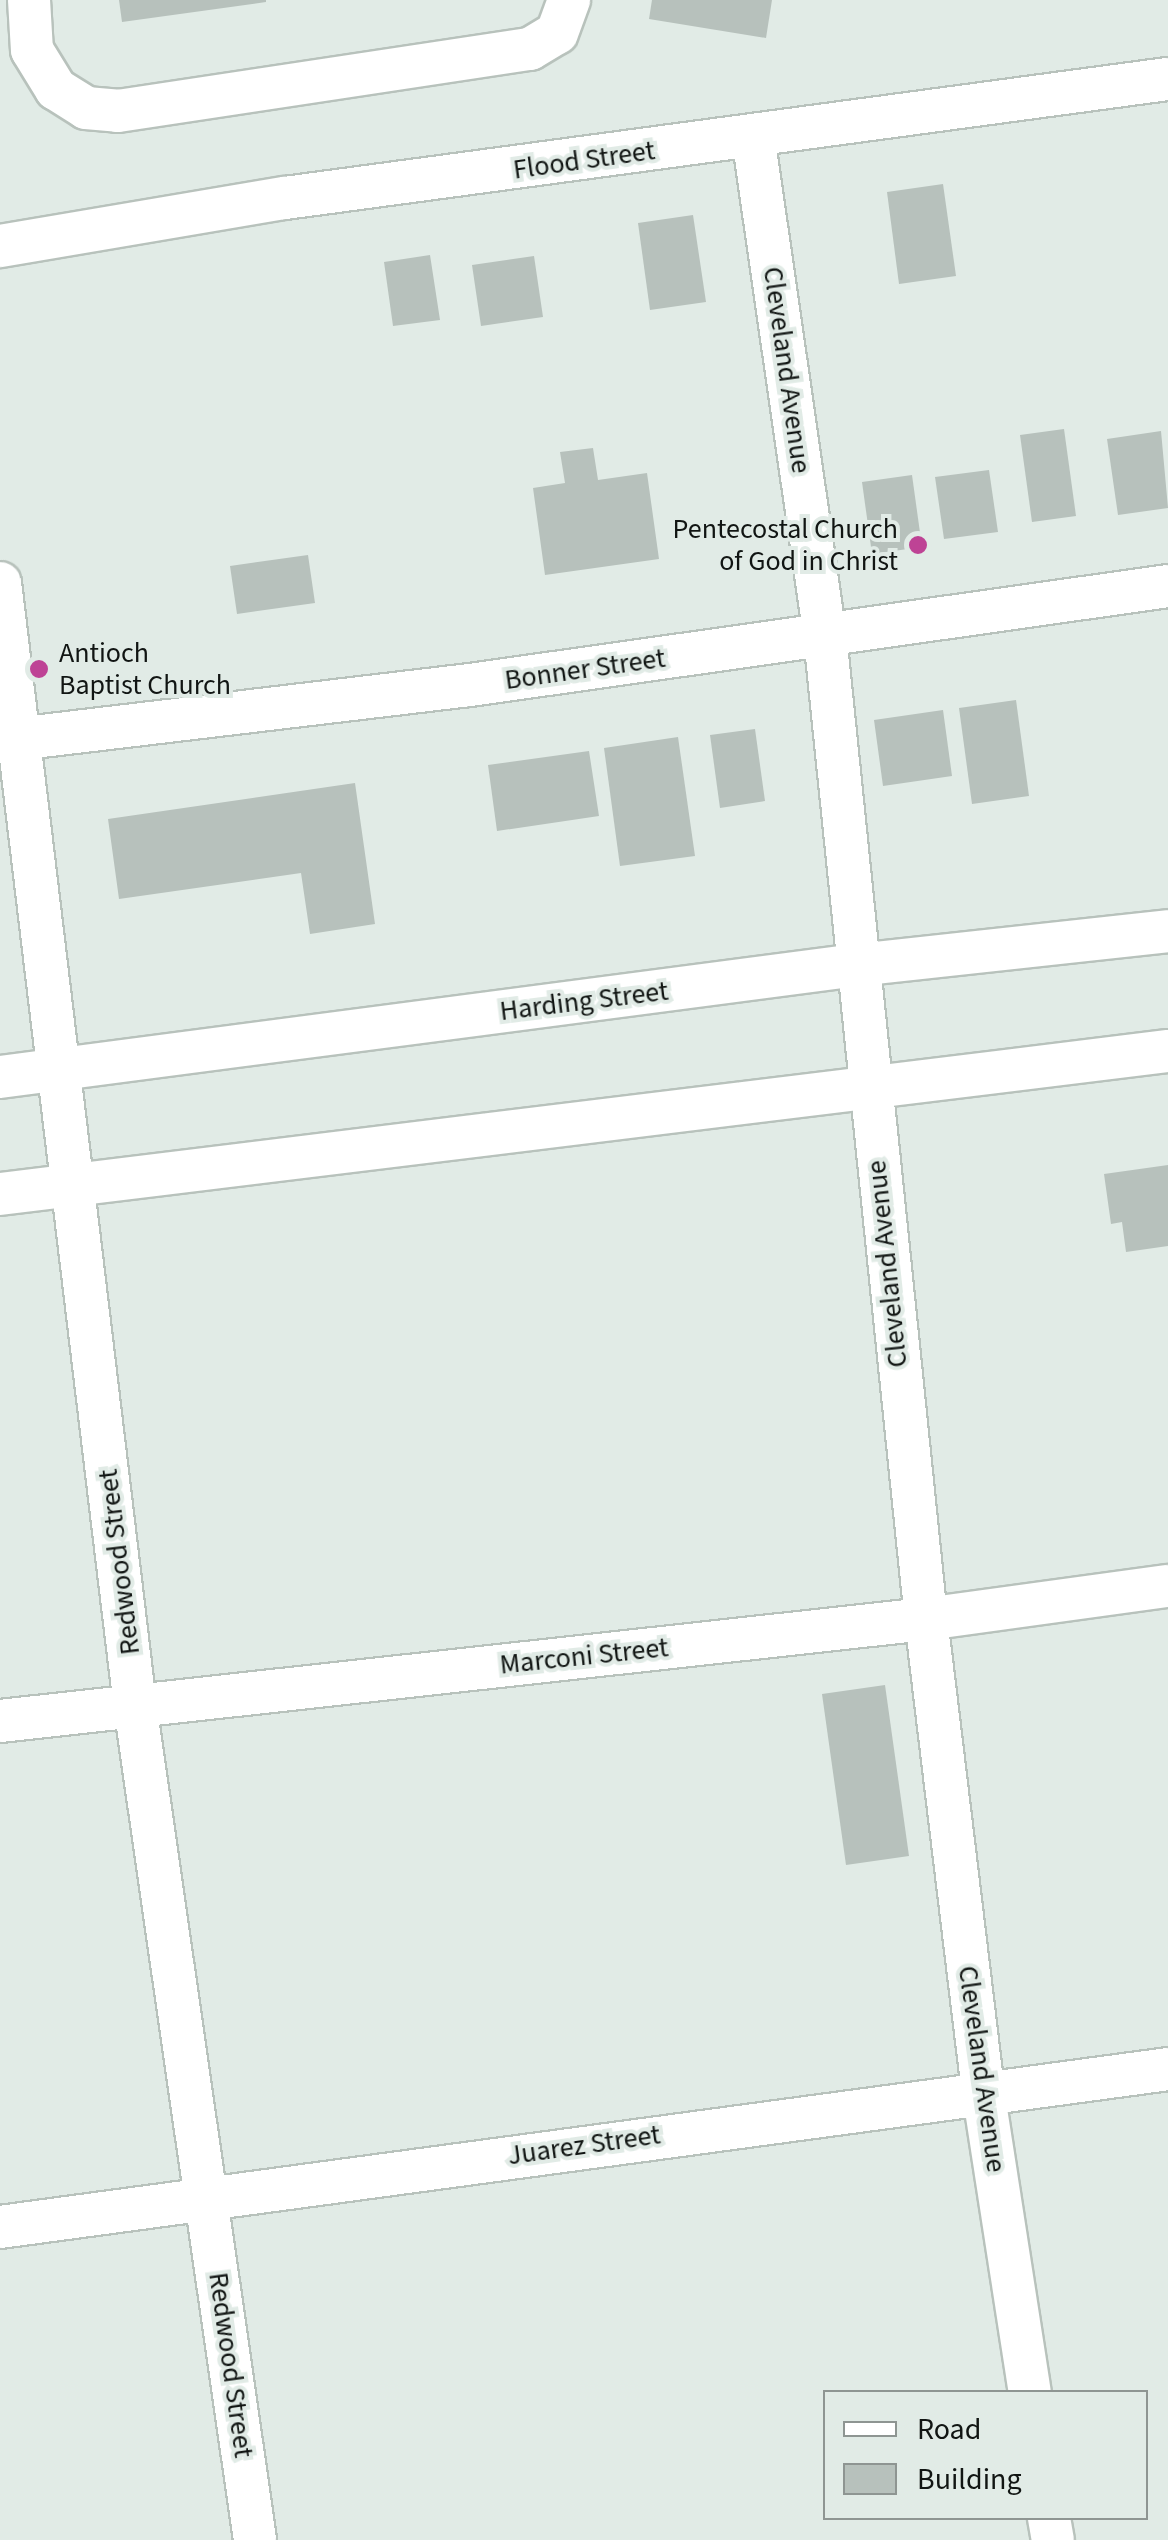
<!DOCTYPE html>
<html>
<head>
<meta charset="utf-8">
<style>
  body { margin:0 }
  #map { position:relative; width:1168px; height:2540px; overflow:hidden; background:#e1ebe6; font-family:"Source Sans 3",sans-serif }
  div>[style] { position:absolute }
  .building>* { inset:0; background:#b7c1bc }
  .roads { filter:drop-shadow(2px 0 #b8c2bc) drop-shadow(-2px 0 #b8c2bc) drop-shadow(0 2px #b8c2bc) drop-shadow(0 -2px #b8c2bc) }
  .minor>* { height:42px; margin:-21px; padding:0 21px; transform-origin:21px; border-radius:21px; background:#fff }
  .dots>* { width:28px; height:28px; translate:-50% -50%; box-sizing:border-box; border:5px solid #e1ebe6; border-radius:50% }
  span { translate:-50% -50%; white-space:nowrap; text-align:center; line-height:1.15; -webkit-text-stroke:8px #e1ebe6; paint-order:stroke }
  .street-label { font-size:28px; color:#111513 }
  .poi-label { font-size:28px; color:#111513 }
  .right { translate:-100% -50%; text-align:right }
  .left { translate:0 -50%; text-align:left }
  .legend { position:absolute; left:823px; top:2390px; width:325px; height:130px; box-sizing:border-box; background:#e1ebe6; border:2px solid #8e9592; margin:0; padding:12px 18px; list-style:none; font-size:30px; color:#111513 }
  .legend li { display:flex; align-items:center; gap:20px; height:50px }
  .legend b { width:50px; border:2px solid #8e9592 }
</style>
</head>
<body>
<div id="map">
  <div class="building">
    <i style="clip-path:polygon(119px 0,266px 0,266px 2px,122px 22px)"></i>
    <i style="clip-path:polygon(652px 0,772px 0,766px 38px,649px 19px)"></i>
    <i style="clip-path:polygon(943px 184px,956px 276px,899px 284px,887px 192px)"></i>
    <i style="clip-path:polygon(693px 215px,706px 302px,650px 310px,638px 223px)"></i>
    <i style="clip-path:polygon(430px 255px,440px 320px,393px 326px,384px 262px)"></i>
    <i style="clip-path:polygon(534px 256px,543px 317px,481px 326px,472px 265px)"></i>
    <i style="clip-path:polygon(1064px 429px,1076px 516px,1032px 522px,1020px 435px)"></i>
    <i style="clip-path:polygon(1161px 431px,1168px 508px,1118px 515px,1107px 439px)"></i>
    <i style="clip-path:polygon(593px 448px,598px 480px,647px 473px,659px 559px,545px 575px,533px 488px,565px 483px,560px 452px)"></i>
    <i style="clip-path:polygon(989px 470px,998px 532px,944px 539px,935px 477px)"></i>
    <i style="clip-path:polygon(912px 475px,922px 547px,872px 554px,862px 482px)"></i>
    <i style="clip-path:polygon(308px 555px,315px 603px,237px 614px,230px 566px)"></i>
    <i style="clip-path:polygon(1016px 700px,1029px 796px,972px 804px,959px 708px)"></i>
    <i style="clip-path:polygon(943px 710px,952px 776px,883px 786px,874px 720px)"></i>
    <i style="clip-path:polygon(755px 729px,765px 801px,720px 808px,710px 735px)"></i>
    <i style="clip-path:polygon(678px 737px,695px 856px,620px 866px,604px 748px)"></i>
    <i style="clip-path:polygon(589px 751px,599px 816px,497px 831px,488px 765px)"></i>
    <i style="clip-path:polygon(355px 783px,375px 924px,310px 934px,301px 873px,119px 899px,108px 819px)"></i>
    <i style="clip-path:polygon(1168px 1165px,1168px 1246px,1126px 1252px,1122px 1222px,1111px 1224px,1104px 1174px)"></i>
    <i style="clip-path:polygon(885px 1685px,909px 1856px,846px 1865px,822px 1694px)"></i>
  </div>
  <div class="roads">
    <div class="minor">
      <i style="left:29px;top:0;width:50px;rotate:86.6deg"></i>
      <i style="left:32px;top:50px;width:46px;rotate:58.4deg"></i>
      <i style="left:56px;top:89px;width:36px;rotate:32deg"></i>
      <i style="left:86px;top:108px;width:32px;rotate:5deg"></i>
      <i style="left:118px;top:111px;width:417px;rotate:-8.6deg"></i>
      <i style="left:530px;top:49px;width:31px;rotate:-31deg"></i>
      <i style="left:557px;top:33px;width:35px;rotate:-70deg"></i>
      <i style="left:753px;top:136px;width:505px;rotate:81.81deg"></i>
      <i style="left:825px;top:636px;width:988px;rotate:84.13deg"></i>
      <i style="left:926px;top:1619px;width:474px;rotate:83.1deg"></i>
      <i style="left:983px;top:2090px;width:306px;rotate:81.2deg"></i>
      <i style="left:0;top:246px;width:289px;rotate:-9.6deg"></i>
      <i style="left:285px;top:198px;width:891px;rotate:-7.68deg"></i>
      <i style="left:0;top:583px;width:1130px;rotate:83.14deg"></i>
      <i style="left:135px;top:1705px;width:844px;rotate:81.82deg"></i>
      <i style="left:0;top:741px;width:473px;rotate:-6.8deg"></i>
      <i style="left:470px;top:685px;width:705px;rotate:-8.07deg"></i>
      <i style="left:0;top:1077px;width:863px;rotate:-7.45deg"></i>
      <i style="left:856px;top:965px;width:314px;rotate:-6.2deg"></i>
      <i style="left:0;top:1194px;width:1177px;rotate:-6.98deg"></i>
      <i style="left:0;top:1721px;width:932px;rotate:-6.29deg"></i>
      <i style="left:926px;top:1619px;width:244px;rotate:-7.8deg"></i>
      <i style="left:0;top:2227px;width:1179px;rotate:-7.7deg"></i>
      <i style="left:1049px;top:2518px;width:22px;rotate:80deg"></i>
    </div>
  </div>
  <div class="dots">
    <i style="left:918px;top:545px;background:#be4395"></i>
    <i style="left:39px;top:669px;background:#be4395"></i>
  </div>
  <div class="street-label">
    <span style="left:584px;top:160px;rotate:-8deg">Flood Street</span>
    <span style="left:787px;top:370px;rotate:82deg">Cleveland Avenue</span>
    <span style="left:585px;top:669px;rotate:-8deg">Bonner Street</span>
    <span style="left:584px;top:1001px;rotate:-7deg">Harding Street</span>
    <span style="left:887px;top:1264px;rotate:-96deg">Cleveland Avenue</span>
    <span style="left:119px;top:1562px;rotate:-97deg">Redwood Street</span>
    <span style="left:584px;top:1656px;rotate:-6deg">Marconi Street</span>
    <span style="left:982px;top:2069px;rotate:82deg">Cleveland Avenue</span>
    <span style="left:584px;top:2145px;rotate:-8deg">Juarez Street</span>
    <span style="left:231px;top:2365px;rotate:82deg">Redwood Street</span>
  </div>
  <div class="poi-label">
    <span class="right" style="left:898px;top:545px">Pentecostal Church<br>of God in Christ</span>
    <span class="left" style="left:59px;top:669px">Antioch<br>Baptist Church</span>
  </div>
  <ul class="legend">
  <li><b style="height:12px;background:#fff"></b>Road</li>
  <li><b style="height:28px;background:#b7c1bc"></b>Building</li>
  </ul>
</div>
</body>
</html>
